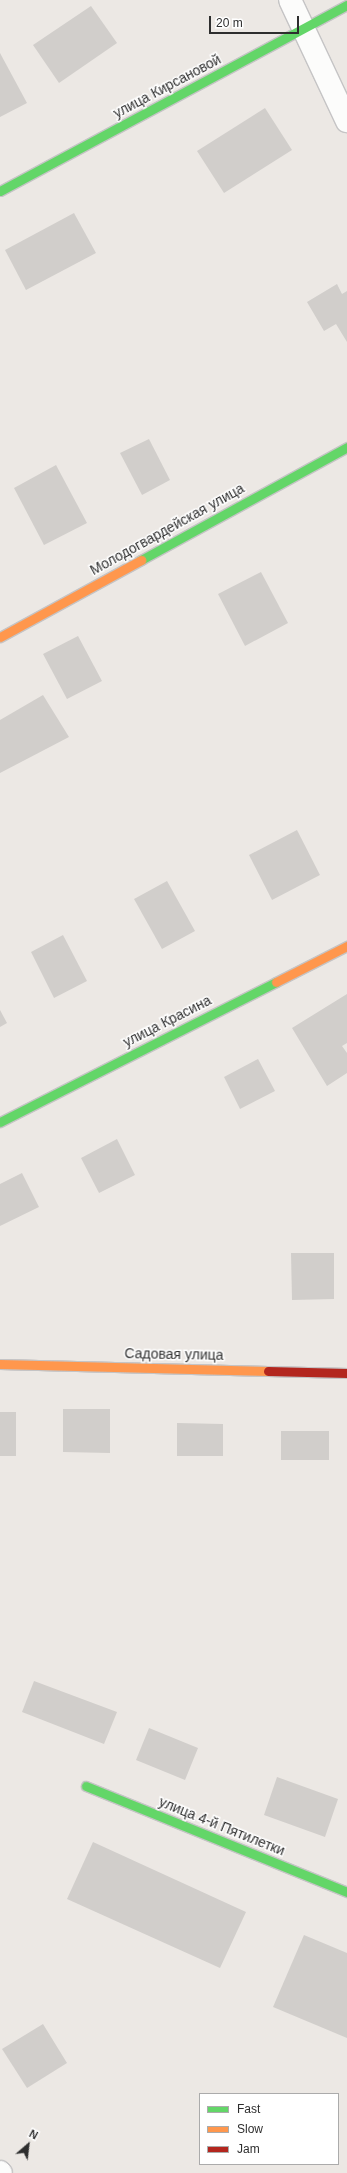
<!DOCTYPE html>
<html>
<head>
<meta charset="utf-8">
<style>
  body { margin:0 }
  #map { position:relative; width:347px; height:2173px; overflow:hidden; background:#ece8e4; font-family:Helvetica,sans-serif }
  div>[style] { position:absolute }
  .building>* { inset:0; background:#d1cecb }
  .roads { filter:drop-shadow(1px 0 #c5c4c5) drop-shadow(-1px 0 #c5c4c5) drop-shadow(0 1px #c5c4c5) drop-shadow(0 -1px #c5c4c5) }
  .street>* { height:22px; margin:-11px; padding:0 11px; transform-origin:11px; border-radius:11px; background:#fcfcfb }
  .fast>* { height:9px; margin:-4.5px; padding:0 4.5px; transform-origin:4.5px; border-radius:4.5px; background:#63d668 }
  .slow>* { height:9px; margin:-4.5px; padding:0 4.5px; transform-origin:4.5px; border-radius:4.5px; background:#ff974d }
  .jam>* { height:9px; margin:-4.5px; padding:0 4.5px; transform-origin:4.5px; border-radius:4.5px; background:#b3261e }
  span { translate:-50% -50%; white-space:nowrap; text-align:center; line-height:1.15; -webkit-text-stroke:3px #fff; paint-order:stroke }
  .street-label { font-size:14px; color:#2e2e2e }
  .legend { position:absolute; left:199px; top:2093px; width:140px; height:72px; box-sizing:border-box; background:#fff; border:1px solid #ababab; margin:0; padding:5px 7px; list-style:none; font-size:12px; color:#2e2e2e }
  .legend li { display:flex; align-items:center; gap:8px; height:20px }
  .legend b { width:20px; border:1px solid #ababab }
  .north { position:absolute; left:8px; top:2125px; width:40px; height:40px; -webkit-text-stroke:3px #fff; paint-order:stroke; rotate:28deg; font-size:11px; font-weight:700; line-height:16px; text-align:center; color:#2e2e2e }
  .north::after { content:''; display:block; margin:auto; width:14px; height:18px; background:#2e2e2e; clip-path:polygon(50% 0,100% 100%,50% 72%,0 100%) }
  .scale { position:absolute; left:209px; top:16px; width:90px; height:18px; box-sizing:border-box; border:2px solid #2e2e2e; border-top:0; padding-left:5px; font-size:12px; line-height:14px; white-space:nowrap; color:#2e2e2e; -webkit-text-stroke:3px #fff; paint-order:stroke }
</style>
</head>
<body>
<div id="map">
  <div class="building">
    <i style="clip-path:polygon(91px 6px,117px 43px,59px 83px,33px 45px)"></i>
    <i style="clip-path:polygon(0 53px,27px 103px,0 117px)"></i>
    <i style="clip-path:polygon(265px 108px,292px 150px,224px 193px,197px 151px)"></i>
    <i style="clip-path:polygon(74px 213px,96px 253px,26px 290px,5px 250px)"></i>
    <i style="clip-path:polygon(337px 284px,342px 294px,347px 291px,347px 342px,336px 324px,324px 331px,307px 302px)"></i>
    <i style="clip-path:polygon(149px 439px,170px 480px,142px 495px,120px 453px)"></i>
    <i style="clip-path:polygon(56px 465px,87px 523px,44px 545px,14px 488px)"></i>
    <i style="clip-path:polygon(261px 572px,288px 623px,245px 646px,218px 594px)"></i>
    <i style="clip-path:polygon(78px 636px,102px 681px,67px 699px,43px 654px)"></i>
    <i style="clip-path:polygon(43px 695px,69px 737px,0 773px,0 720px)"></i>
    <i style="clip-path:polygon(297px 830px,320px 875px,272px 900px,249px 855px)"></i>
    <i style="clip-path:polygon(167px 881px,195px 931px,162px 949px,134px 899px)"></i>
    <i style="clip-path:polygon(63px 935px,87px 981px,54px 998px,31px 952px)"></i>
    <i style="clip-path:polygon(347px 994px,347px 1043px,342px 1046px,347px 1053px,347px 1073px,327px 1086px,292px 1028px)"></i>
    <i style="clip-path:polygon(0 1010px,7px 1023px,0 1027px)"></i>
    <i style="clip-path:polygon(258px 1059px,275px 1091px,240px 1109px,224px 1077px)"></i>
    <i style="clip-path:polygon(117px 1139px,135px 1175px,99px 1193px,81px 1158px)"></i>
    <i style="clip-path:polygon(22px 1173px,39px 1207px,0 1226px,0 1184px)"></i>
    <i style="clip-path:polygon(291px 1253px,334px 1253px,334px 1299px,292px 1300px)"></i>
    <i style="clip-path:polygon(63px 1409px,110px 1409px,110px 1453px,63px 1452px)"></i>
    <i style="clip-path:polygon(0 1412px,16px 1412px,16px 1456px,0 1456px)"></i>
    <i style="clip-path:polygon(177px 1423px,223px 1424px,223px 1456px,177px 1456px)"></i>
    <i style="clip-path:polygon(281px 1431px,329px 1431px,329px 1460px,281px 1460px)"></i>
    <i style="clip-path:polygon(34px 1681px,117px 1712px,104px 1744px,22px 1712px)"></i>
    <i style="clip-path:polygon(149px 1728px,198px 1748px,185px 1780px,136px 1760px)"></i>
    <i style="clip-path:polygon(277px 1777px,338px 1799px,325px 1837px,264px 1815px)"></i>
    <i style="clip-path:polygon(93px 1842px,246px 1912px,220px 1968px,67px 1899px)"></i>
    <i style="clip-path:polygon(304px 1935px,347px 1953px,347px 2038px,273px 2007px)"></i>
    <i style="clip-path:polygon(43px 2024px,67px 2063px,27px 2088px,2px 2049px)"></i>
  </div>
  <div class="roads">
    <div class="street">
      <i style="left:290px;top:0;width:134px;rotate:64.8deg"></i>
      <i style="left:0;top:2172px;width:1px;rotate:45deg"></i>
    </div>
    <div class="fast">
      <i style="left:0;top:191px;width:394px;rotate:-28.2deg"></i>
      <i style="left:141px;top:560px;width:235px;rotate:-28.7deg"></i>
      <i style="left:0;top:1122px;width:309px;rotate:-26.9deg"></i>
      <i style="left:86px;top:1786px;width:282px;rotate:22.1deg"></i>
    </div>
    <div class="slow">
      <i style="left:0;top:637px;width:161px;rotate:-28.6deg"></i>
      <i style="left:276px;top:982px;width:80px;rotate:-26.9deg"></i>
      <i style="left:0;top:1364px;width:268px;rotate:1.5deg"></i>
    </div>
    <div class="jam">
      <i style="left:268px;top:1371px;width:79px;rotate:1.5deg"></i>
    </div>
  </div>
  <div class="street-label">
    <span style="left:167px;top:86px;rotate:-28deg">улица Кирсановой</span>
    <span style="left:167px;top:529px;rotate:-29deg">Молодогвардейская улица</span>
    <span style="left:167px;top:1021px;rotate:-27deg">улица Красина</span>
    <span style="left:174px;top:1354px;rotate:1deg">Садовая улица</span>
    <span style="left:222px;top:1826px;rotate:22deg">улица 4-й Пятилетки</span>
  </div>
  <ul class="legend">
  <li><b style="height:5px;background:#63d668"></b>Fast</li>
  <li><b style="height:5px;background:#ff974d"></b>Slow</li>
  <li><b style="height:5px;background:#b3261e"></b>Jam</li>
  </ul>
  <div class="north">N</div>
  <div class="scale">20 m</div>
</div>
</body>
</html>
